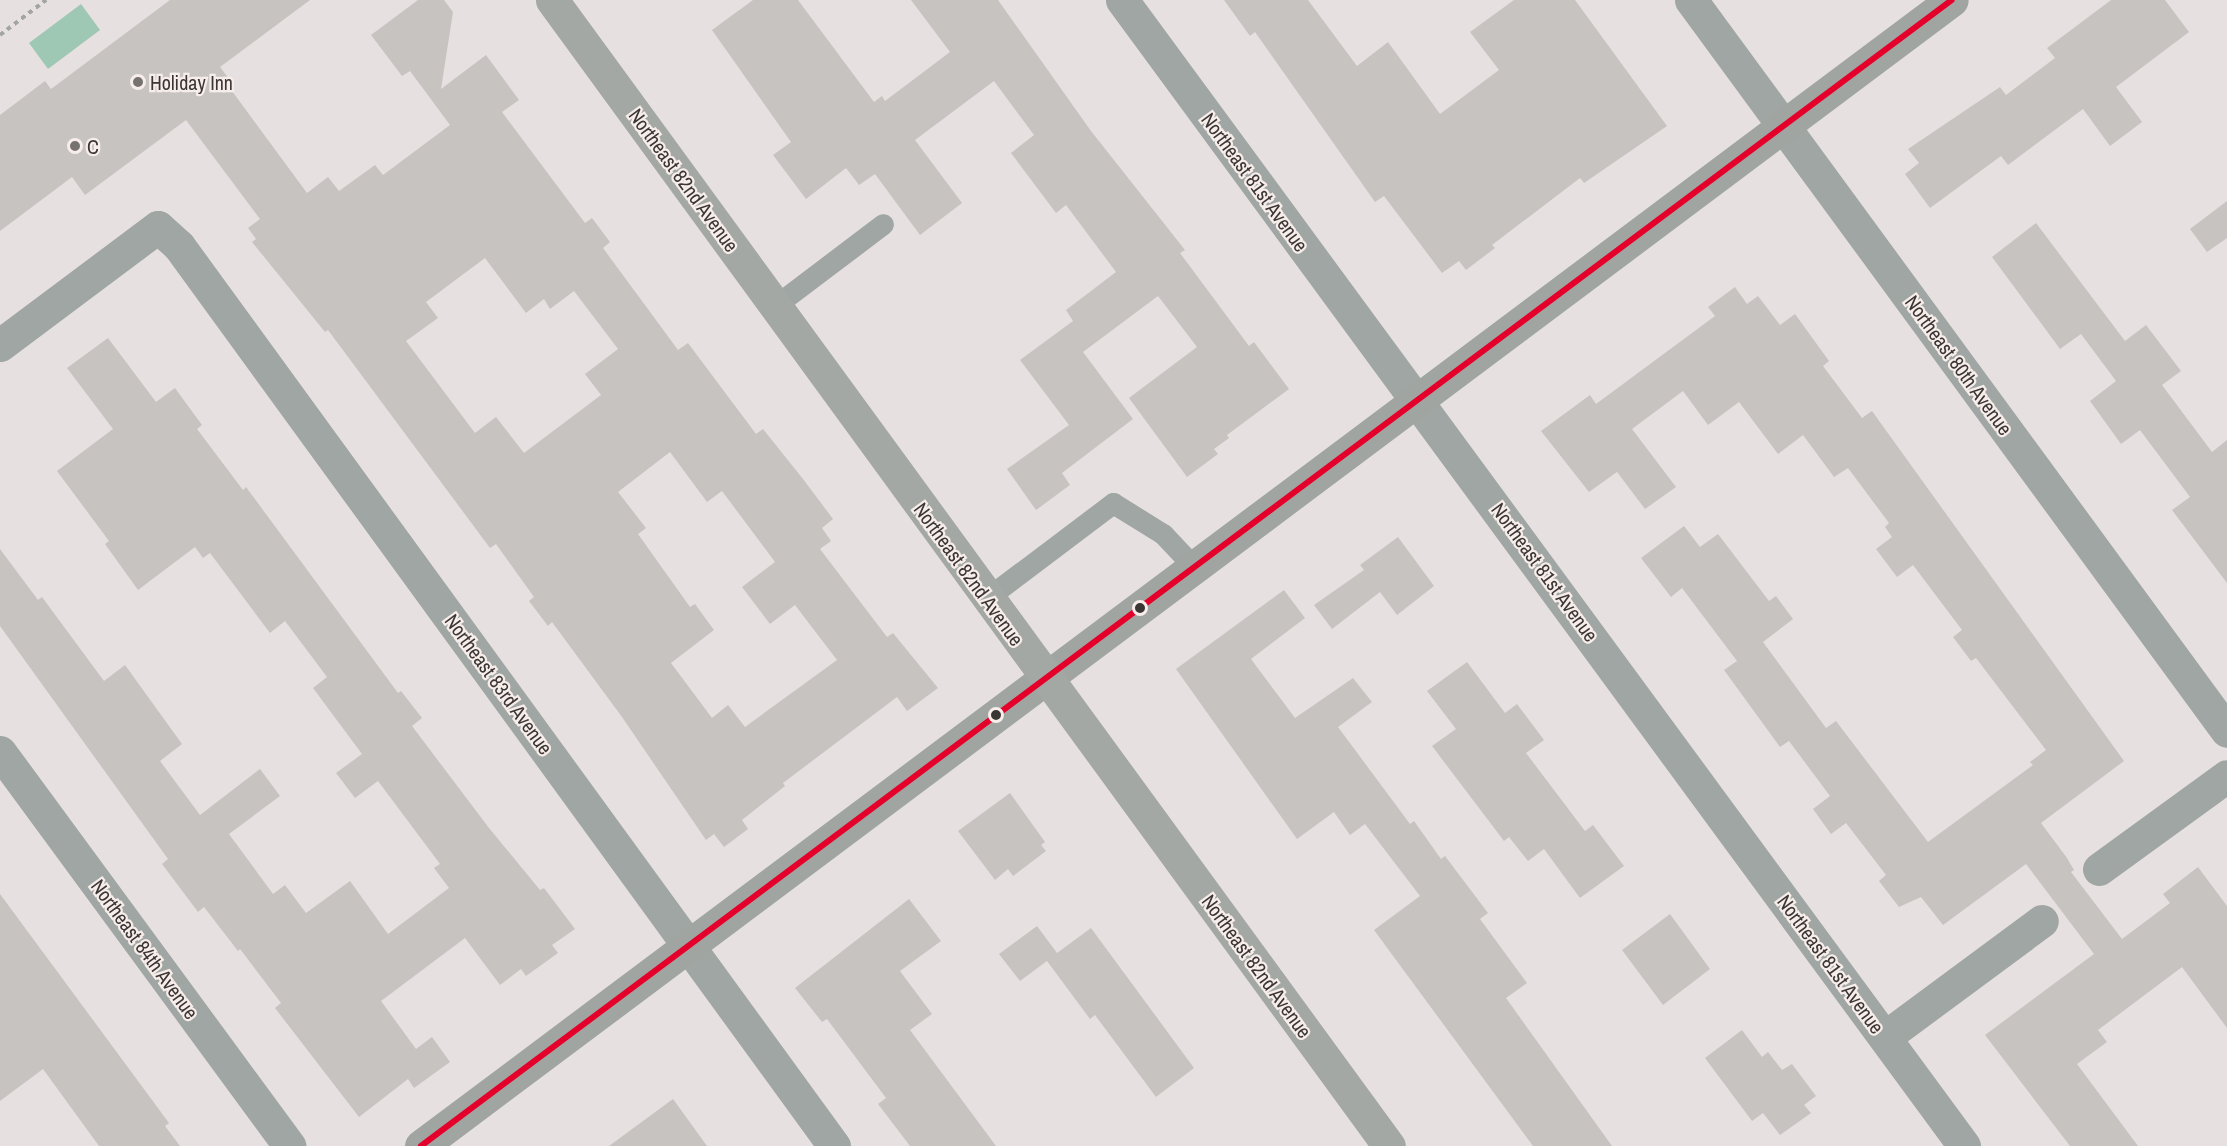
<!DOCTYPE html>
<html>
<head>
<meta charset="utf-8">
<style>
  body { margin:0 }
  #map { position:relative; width:2227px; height:1146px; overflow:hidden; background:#e6e1e0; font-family:"Archivo Narrow",sans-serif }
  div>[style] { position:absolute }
  .water>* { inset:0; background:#9ec8b3 }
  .building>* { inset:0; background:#c7c3c1 }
  .path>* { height:4px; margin-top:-2px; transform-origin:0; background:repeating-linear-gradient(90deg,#a3a5a3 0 4.5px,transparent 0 9px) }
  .lane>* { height:21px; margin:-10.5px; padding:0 10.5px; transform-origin:10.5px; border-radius:10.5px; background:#a0a6a3 }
  .street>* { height:33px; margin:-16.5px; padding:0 16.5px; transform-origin:16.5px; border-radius:16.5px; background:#a0a6a3 }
  .secondary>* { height:33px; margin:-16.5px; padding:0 16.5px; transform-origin:16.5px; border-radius:16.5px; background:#a0a5a1 }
  .primary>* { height:33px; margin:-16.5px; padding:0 16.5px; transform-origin:16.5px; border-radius:16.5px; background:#a4a8a4 }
  .bus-1>* { height:6px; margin:-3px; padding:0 3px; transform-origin:3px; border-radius:3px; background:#e4002b }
  .dots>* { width:16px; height:16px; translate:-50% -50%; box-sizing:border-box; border:3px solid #f7edea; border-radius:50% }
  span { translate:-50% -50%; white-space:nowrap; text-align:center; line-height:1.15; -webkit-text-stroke:4.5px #f7edea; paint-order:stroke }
  .poi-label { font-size:20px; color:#3a3634 }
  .left { translate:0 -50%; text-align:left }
  .street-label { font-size:20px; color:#3a3634 }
</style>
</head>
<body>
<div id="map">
  <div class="water">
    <i style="clip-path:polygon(81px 4px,100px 30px,48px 69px,29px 43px)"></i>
  </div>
  <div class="building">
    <i style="clip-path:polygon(evenodd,170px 0,310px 0,220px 67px,233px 84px,229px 87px,307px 193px,328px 177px,339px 191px,375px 165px,383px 175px,450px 125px,410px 71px,402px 76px,371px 35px,418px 0,444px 0,453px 12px,441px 89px,486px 55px,519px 100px,502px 112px,585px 223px,592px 218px,610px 242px,603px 248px,678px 350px,688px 343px,756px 434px,763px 429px,803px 479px,833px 519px,822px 528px,831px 541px,820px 549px,887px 637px,893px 633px,938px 688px,907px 711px,897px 697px,783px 783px,785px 786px,742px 820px,748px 829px,724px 847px,714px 834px,706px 840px,622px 717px,552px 622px,548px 626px,529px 601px,534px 597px,496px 544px,490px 548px,328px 330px,325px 332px,252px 242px,256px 239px,248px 228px,260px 219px,186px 120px,85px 195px,72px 177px,0 231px,0 115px,45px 81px,51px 89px,170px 0,485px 258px,526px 313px,544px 299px,550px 309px,574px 291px,618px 349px,585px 374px,601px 395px,524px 453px,496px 417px,475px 433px,406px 341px,438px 318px,426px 302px,485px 258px,170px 0,670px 452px,707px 502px,722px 491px,775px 562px,742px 587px,770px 624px,795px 605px,837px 660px,745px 727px,728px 705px,712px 718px,671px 663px,714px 630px,695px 604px,690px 607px,638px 534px,646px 528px,618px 492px,670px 452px)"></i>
    <i style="clip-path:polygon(753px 0,798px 0,874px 102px,882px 96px,885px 101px,950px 52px,911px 0,998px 0,1091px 131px,1185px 250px,1180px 253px,1249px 346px,1254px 342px,1289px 389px,1227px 435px,1229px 438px,1214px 449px,1218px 454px,1187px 477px,1129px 398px,1197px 347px,1158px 296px,1083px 352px,1133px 419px,1062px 473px,1070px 485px,1036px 510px,1007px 469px,1069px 425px,1020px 360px,1073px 321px,1066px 310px,1116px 272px,1066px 205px,1056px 213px,1011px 153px,1034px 135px,994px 81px,915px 140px,962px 203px,920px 235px,875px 174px,859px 185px,846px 168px,806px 199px,773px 155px,791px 142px,712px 30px)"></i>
    <i style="clip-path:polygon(1224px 0,1308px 0,1357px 66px,1388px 42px,1440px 114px,1499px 70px,1470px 32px,1514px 0,1575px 0,1667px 126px,1584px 183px,1580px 178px,1492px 245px,1495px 248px,1466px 270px,1459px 261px,1442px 273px,1384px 196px,1375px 202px,1255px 32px,1250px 36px)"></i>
    <i style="clip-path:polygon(2111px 0,2165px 0,2189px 32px,2116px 87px,2142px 122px,2110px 146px,2083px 109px,2008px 165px,2001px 156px,1930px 208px,1905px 174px,1919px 163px,1908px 149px,2000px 87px,2006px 95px,2055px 58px,2047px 48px)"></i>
    <i style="clip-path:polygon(2227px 201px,2227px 238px,2207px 252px,2190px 229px)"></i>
    <i style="clip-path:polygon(2036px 223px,2125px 341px,2146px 325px,2181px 371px,2162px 385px,2212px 452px,2227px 440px,2227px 583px,2172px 510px,2190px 497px,2140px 430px,2121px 444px,2090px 401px,2116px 381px,2081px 334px,2060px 349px,1992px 257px)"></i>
    <i style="clip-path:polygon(1735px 287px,1747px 304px,1758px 296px,1780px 325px,1795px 314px,1829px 361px,1823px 366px,1862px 418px,1872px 411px,2124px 761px,2041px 823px,2067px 858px,2074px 870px,2071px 872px,2122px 939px,2170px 903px,2163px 894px,2198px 867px,2227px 906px,2227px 1028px,2182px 967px,2098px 1030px,2107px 1042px,2077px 1064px,2138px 1146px,2070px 1146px,1985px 1035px,2094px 954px,2026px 864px,1943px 925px,1921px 897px,1899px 907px,1879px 881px,1886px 875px,1846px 823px,1831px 834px,1813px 809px,1830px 796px,1789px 741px,1780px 747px,1724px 670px,1737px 661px,1682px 588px,1671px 597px,1641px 558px,1684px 526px,1700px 547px,1718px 534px,1769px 601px,1776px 596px,1793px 619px,1763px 642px,1826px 728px,1836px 721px,1928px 842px,2033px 765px,2030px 762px,2046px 750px,1976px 658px,1971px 661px,1953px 637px,1962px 630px,1913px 565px,1897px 577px,1876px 549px,1892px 537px,1885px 527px,1889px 523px,1848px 468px,1834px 477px,1803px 435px,1778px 454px,1739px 402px,1708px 425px,1683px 391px,1632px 429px,1676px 487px,1645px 509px,1617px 472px,1589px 492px,1541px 431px,1590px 395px,1596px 404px,1715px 316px,1708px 307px)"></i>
    <i style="clip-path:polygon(108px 338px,156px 402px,175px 388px,202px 425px,197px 429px,243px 490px,246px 487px,398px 693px,401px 691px,422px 718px,412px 726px,489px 828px,540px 890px,544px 888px,575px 929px,552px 945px,558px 953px,526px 976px,521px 969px,500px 985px,465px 938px,381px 1001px,416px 1049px,432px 1037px,450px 1062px,414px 1088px,408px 1079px,359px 1117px,275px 1008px,281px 1003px,240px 949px,238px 951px,204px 907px,198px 912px,162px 864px,168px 859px,0 626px,0 549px,38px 600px,42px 597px,104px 681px,125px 665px,182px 744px,160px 761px,200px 815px,260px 769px,280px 796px,229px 834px,273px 894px,285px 885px,306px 913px,350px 881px,388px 934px,449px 888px,434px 868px,440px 864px,378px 781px,355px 798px,336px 773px,362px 754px,313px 688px,327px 677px,285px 621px,270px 633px,210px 553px,203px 558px,195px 547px,138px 590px,105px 544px,109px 541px,57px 471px,113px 429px,67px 368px)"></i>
    <i style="clip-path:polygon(1398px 537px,1434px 586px,1397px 615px,1380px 592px,1332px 629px,1314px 605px,1364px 570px,1360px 565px)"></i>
    <i style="clip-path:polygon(1284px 590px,1305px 618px,1251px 659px,1295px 718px,1353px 678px,1372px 702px,1338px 727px,1410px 824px,1414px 821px,1441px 859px,1445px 856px,1488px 913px,1480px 919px,1527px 983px,1506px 998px,1612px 1146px,1533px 1146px,1374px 930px,1420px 896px,1365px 824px,1350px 835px,1334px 812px,1297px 839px,1176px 669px)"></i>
    <i style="clip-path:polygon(1467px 662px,1505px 713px,1517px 704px,1544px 740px,1526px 753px,1585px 831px,1593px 825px,1624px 866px,1580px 898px,1544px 849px,1528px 861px,1509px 837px,1504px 841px,1432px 746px,1456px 729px,1427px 691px)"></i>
    <i style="clip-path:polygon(1010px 793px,1045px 842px,1041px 845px,1046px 851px,1013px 876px,1008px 869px,995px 880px,958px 831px)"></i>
    <i style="clip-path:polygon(0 894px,169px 1123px,165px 1126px,180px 1146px,99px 1146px,43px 1069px,0 1101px)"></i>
    <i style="clip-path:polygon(909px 899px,941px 941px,900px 971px,932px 1014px,910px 1030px,996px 1146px,910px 1146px,878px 1104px,886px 1098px,827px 1019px,822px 1022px,795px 988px)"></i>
    <i style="clip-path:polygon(1670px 914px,1710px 969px,1663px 1005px,1622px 950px)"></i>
    <i style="clip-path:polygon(1037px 926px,1057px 953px,1091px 928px,1194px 1068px,1156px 1097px,1095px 1015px,1090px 1019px,1047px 961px,1020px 981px,999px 954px)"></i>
    <i style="clip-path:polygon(1742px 1030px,1762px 1057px,1768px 1052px,1782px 1070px,1792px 1064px,1816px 1096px,1804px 1105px,1811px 1113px,1780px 1135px,1763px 1113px,1752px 1121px,1705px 1058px)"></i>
    <i style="clip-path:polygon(673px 1099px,707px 1146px,609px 1146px)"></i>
  </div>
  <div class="path">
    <i style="left:0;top:35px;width:58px;rotate:-37.3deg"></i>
  </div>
  <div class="lane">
    <i style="left:776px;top:305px;width:134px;rotate:-37.1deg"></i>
    <i style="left:987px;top:598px;width:158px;rotate:-37deg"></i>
    <i style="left:1113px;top:503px;width:59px;rotate:31.8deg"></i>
    <i style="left:1163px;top:534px;width:47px;rotate:46.7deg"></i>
  </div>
  <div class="street">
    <i style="left:1122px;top:0;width:1422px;rotate:53.69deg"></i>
    <i style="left:1691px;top:0;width:906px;rotate:53.75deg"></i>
    <i style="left:0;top:345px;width:197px;rotate:-36.8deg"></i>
    <i style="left:158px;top:227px;width:28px;rotate:42deg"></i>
    <i style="left:179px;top:246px;width:1113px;rotate:53.95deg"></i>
    <i style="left:0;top:752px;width:489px;rotate:53.7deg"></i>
    <i style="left:2099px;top:869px;width:158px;rotate:-36deg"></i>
    <i style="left:1885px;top:1037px;width:195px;rotate:-36.5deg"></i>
  </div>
  <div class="secondary">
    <i style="left:421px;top:1146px;width:1912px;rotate:-36.82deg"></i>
  </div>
  <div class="primary">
    <i style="left:552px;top:0;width:1419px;rotate:53.86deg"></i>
  </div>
  <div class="bus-1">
    <i style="left:421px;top:1146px;width:1912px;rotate:-36.82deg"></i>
  </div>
  <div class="dots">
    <i style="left:138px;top:82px;background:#767270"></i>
    <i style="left:75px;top:146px;background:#767270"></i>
    <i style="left:1140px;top:608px;background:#3a3634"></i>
    <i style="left:996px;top:715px;background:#3a3634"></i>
  </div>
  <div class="poi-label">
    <span class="left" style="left:150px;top:82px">Holiday Inn</span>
    <span class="left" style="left:87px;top:146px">C</span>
  </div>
  <div class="street-label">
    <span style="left:684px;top:180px;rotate:54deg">Northeast 82nd Avenue</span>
    <span style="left:1255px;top:182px;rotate:54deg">Northeast 81st Avenue</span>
    <span style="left:1959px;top:365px;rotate:54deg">Northeast 80th Avenue</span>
    <span style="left:1545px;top:572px;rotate:54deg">Northeast 81st Avenue</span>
    <span style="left:969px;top:574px;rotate:54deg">Northeast 82nd Avenue</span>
    <span style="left:499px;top:684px;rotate:54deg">Northeast 83rd Avenue</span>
    <span style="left:145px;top:949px;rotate:54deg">Northeast 84th Avenue</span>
    <span style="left:1831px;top:964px;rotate:54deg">Northeast 81st Avenue</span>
    <span style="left:1257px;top:966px;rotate:54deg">Northeast 82nd Avenue</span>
  </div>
</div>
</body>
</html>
